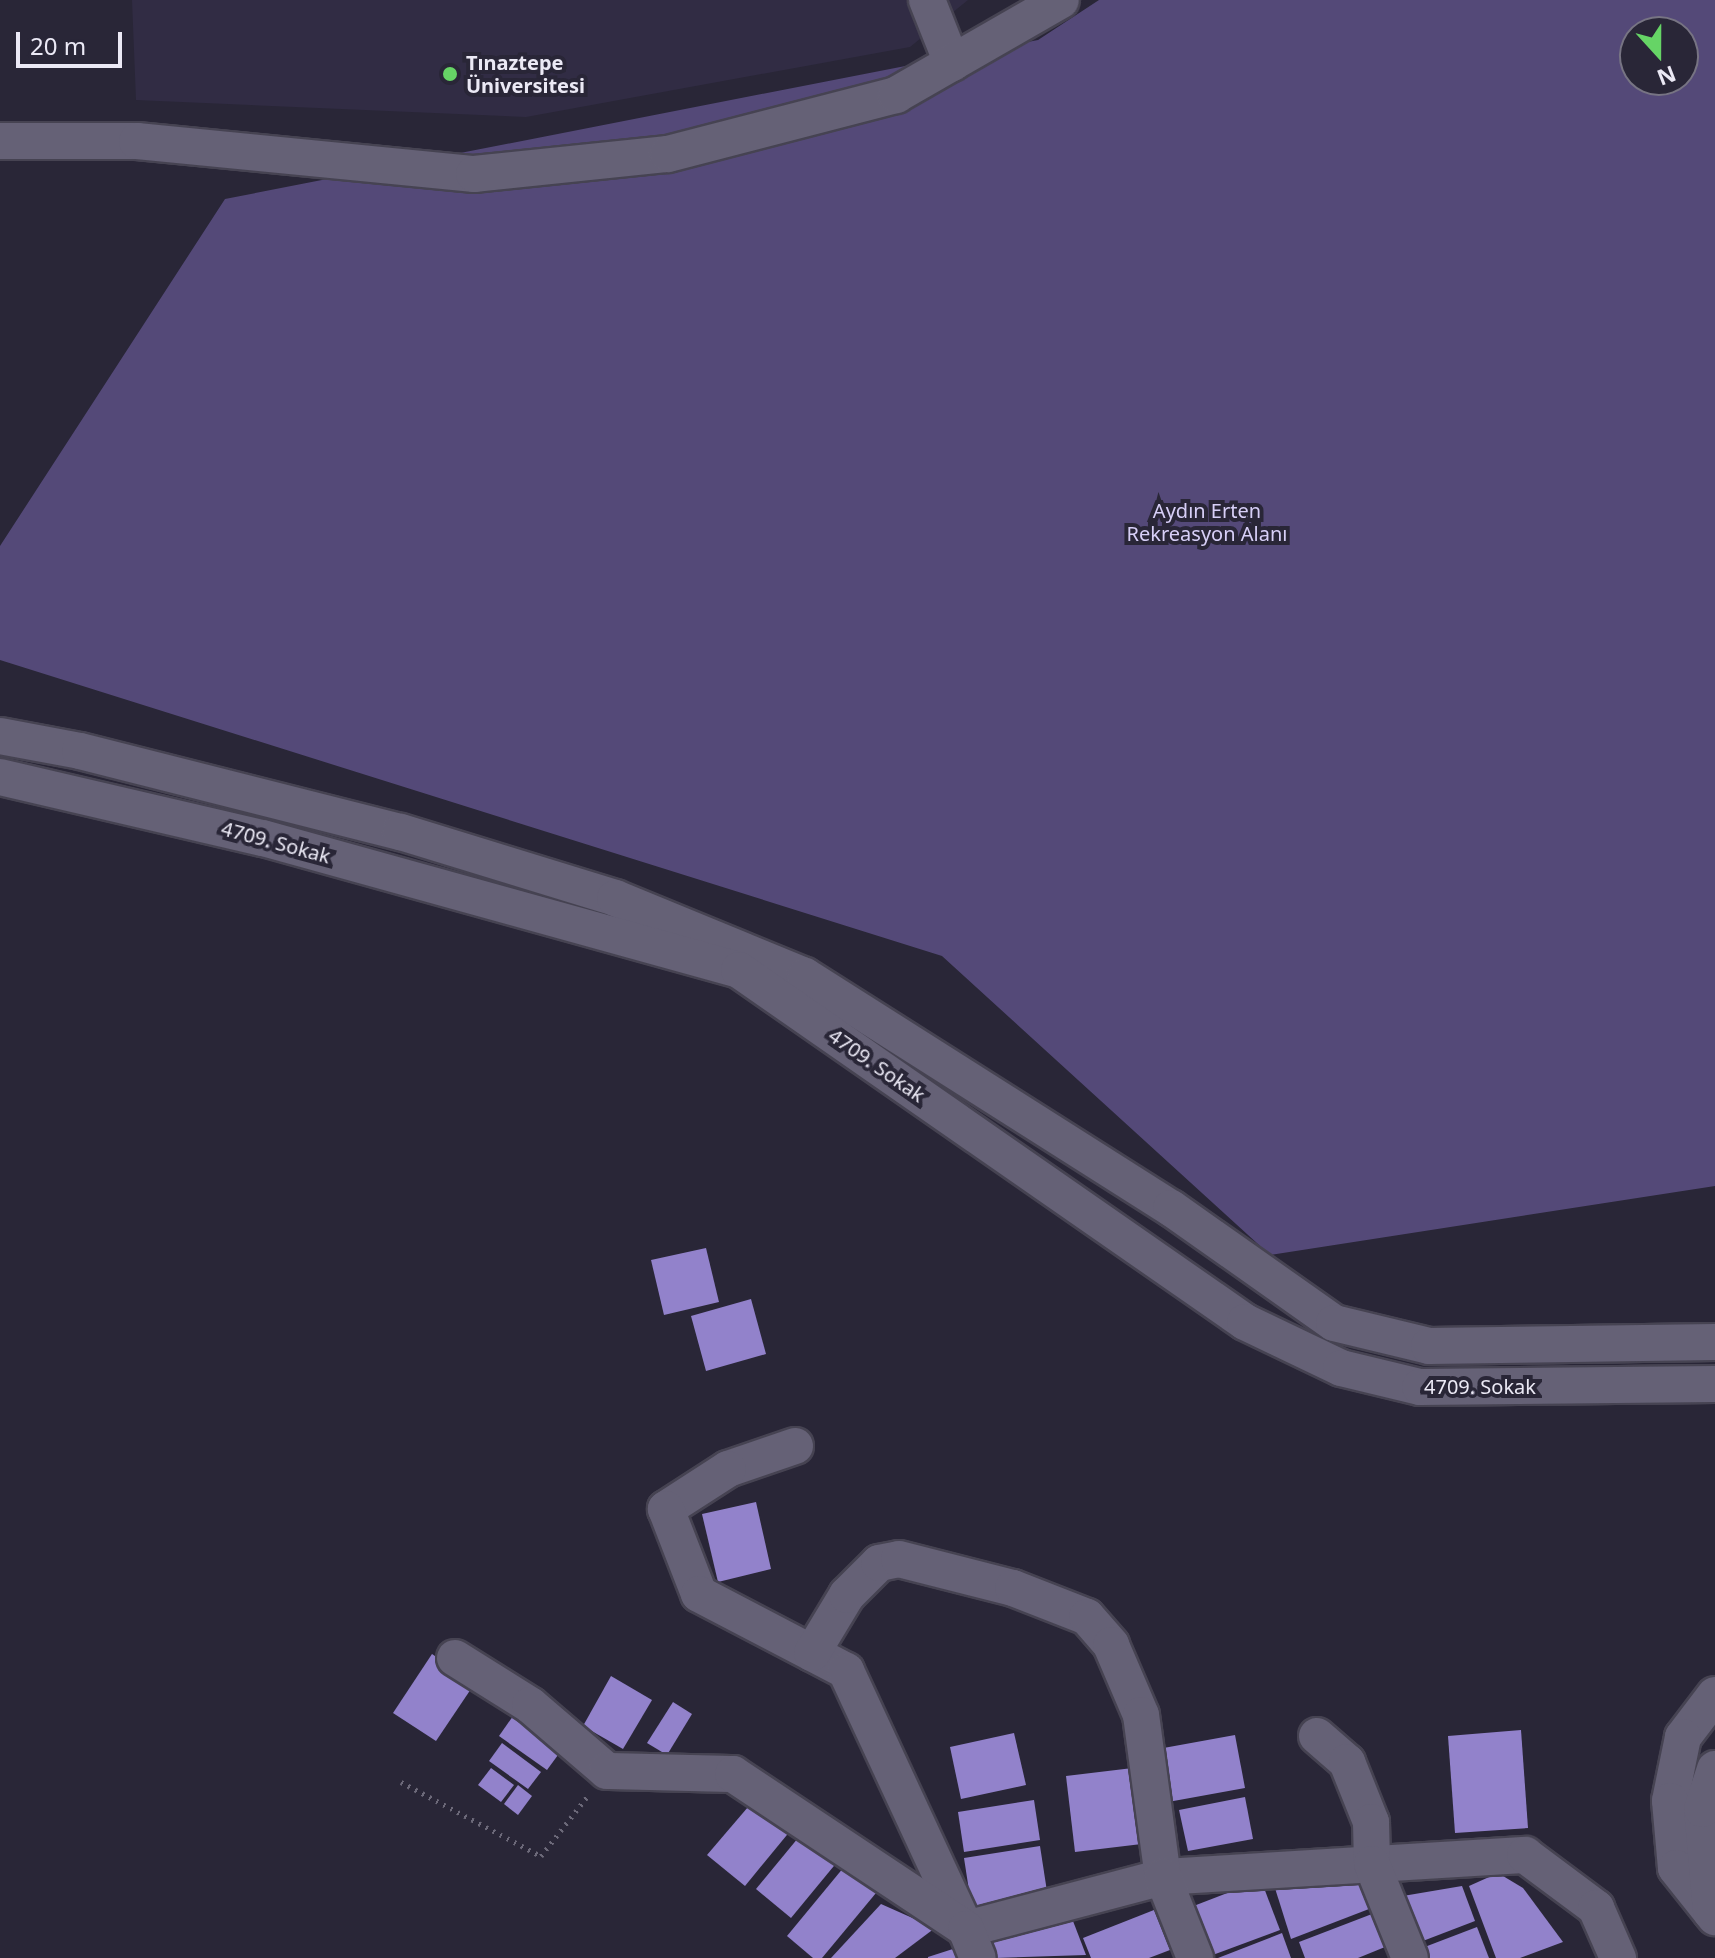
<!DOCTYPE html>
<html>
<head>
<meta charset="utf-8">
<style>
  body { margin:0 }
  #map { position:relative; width:1715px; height:1958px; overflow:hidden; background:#292637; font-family:"Noto Sans",sans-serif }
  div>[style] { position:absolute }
  .built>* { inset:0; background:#312c44 }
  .green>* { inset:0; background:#544978 }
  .building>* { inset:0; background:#9282cb }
  .path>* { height:5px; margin-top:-2.5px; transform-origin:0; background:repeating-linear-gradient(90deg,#6c6979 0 2px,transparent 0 8px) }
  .roads { filter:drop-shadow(2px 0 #464352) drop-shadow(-2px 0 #464352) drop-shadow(0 2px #464352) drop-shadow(0 -2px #464352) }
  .minor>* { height:36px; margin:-18px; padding:0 18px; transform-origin:18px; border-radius:18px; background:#656176 }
  .dots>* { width:22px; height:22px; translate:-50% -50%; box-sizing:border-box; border:4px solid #292637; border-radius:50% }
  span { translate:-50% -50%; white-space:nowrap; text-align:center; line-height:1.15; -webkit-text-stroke:8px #292637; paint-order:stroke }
  .poi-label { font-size:20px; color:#ebe9f5; font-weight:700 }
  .left { translate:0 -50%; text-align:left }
  .park-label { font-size:20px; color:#d7cff7 }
  .street-label { font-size:20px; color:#ebe9f5 }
  .north { position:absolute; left:1619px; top:16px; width:80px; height:80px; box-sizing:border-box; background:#292637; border:2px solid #777483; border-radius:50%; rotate:159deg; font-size:22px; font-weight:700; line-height:32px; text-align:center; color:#ebe9f5 }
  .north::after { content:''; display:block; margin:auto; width:28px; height:36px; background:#66d466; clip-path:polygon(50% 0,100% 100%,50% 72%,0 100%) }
  .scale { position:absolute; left:16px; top:32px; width:106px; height:36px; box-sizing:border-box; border:4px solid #ebe9f5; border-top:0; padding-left:10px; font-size:24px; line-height:28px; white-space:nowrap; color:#ebe9f5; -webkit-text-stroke:6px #292637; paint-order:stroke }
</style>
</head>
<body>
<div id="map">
  <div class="built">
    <i style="clip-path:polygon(132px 0,968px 0,910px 47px,526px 117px,136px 100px)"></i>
  </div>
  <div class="green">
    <i style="clip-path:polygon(evenodd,1099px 0,1715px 0,1715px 1186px,1270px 1255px,942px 956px,0 660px,0 546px,225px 199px,1038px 40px,1099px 0,1635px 32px,1683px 32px,1683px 80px,1635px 80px,1635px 32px)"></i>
  </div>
  <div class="building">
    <i style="clip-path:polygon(706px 1248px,719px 1302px,664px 1315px,651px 1260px)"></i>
    <i style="clip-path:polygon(751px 1299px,766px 1354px,706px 1371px,691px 1316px)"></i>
    <i style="clip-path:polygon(756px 1502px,771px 1569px,718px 1582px,702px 1514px)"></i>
    <i style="clip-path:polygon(432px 1654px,475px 1683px,436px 1741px,393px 1713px)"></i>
    <i style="clip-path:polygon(611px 1676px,652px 1700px,623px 1749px,583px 1726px)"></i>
    <i style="clip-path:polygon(673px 1702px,692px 1714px,667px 1755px,647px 1743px)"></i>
    <i style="clip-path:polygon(518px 1709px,566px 1744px,547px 1770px,499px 1736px)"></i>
    <i style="clip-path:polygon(1521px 1730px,1528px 1828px,1455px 1833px,1448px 1736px)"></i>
    <i style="clip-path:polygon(1014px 1733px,1026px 1785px,961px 1799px,950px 1747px)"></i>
    <i style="clip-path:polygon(1235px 1735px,1245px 1788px,1168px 1802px,1158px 1749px)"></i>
    <i style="clip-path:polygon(502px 1743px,541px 1772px,528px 1789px,489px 1761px)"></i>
    <i style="clip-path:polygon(1141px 1767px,1150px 1843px,1075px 1852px,1066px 1776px)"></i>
    <i style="clip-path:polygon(491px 1768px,514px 1785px,501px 1802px,478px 1785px)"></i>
    <i style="clip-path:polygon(518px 1785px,532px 1796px,518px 1815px,504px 1804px)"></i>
    <i style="clip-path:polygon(1245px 1797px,1253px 1839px,1188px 1851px,1179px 1810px)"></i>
    <i style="clip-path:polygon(754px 1800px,791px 1830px,745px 1886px,707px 1855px)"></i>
    <i style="clip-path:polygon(1034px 1800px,1040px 1840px,964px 1852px,958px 1812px)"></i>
    <i style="clip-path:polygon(803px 1832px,838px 1861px,791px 1918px,756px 1889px)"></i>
    <i style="clip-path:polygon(1040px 1846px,1048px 1898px,972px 1910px,964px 1858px)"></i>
    <i style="clip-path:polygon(844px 1867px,876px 1893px,822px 1958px,813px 1958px,787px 1936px)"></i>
    <i style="clip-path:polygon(1498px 1873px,1523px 1888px,1563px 1942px,1520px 1958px,1496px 1958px,1469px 1886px)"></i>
    <i style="clip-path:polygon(1358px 1878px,1369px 1909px,1291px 1939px,1274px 1885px)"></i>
    <i style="clip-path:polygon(1261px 1880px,1280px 1930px,1210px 1956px,1191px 1907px)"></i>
    <i style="clip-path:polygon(1462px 1886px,1475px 1921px,1415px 1944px,1397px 1897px)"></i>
    <i style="clip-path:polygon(881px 1904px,935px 1928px,895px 1958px,831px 1958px)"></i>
    <i style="clip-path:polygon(1154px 1910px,1170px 1950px,1149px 1958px,1091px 1958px,1083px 1938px)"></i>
    <i style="clip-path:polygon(1372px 1914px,1385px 1947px,1358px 1958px,1305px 1958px,1299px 1942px)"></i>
    <i style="clip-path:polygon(1073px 1921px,1086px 1955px,995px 1958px,992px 1940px)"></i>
    <i style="clip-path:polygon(1477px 1927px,1489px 1958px,1426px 1958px,1422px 1948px)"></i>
    <i style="clip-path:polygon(1282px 1933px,1291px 1958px,1218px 1958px)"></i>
    <i style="clip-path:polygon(956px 1948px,960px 1958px,928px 1958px,928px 1957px)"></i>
  </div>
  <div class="path">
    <i style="left:401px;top:1782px;width:158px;rotate:27.9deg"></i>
    <i style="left:541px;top:1856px;width:75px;rotate:-52.1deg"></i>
  </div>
  <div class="roads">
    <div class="minor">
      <i style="left:927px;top:0;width:68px;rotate:68.4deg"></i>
      <i style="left:0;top:141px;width:137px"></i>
      <i style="left:137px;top:141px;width:339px;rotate:5.6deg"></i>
      <i style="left:474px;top:174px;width:195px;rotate:-5.9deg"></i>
      <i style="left:668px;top:154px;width:236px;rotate:-14.5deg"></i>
      <i style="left:896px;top:95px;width:190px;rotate:-29.9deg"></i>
      <i style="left:0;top:736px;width:81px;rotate:10.6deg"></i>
      <i style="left:80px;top:751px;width:331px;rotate:14.2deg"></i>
      <i style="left:401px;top:832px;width:224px;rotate:17.1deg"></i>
      <i style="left:615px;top:898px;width:205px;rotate:22.3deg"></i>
      <i style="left:805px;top:976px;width:433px;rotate:32.4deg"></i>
      <i style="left:1171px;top:1208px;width:199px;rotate:35.2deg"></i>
      <i style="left:1334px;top:1323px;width:98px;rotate:13.6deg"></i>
      <i style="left:1429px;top:1346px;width:286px;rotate:-0.8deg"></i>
      <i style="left:0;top:777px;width:270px;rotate:13.1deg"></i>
      <i style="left:263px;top:838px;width:494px;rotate:15.5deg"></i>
      <i style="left:739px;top:970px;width:616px;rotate:34.82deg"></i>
      <i style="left:1245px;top:1322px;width:106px;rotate:25.6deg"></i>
      <i style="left:1341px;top:1368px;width:81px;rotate:13.5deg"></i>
      <i style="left:1420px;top:1387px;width:295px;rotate:-0.6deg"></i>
      <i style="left:795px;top:1446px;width:71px;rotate:161.1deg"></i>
      <i style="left:728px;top:1469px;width:74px;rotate:147.2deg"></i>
      <i style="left:666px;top:1509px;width:91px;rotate:68.8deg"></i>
      <i style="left:699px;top:1594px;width:166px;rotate:27.6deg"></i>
      <i style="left:846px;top:1671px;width:285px;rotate:65.1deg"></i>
      <i style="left:966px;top:1929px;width:204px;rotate:-14.8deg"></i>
      <i style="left:1163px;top:1877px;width:363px;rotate:-3.5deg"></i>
      <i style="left:1525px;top:1855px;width:89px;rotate:36.7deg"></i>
      <i style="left:1596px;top:1908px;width:55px;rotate:66.3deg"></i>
      <i style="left:812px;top:1653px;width:68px;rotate:-58.9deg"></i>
      <i style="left:847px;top:1595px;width:45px;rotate:-45deg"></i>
      <i style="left:879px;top:1563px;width:20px;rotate:-11deg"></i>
      <i style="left:899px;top:1559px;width:118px;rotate:14.3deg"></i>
      <i style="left:1013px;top:1588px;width:79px;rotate:21.4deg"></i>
      <i style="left:1087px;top:1617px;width:37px;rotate:49deg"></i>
      <i style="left:1111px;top:1645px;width:76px;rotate:66.8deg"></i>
      <i style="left:1141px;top:1715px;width:163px;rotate:82.3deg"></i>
      <i style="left:1163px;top:1877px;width:87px;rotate:68.4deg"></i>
      <i style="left:455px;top:1658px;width:89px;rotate:32.1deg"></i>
      <i style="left:530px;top:1705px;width:101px;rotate:40.6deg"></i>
      <i style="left:607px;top:1771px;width:126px;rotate:1.4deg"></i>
      <i style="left:733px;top:1774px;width:280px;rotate:33.6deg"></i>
      <i style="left:966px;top:1929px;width:31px;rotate:68deg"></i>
      <i style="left:1715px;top:1695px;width:53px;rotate:127.3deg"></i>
      <i style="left:1683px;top:1737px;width:65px;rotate:101.5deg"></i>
      <i style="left:1670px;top:1801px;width:67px;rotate:84.9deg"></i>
      <i style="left:1676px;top:1868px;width:63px;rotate:51.5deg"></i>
      <i style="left:1317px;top:1736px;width:40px;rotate:41deg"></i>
      <i style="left:1347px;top:1762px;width:65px;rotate:68.2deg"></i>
      <i style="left:1371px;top:1822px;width:42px;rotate:88.6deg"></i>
      <i style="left:1372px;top:1864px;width:101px;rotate:68deg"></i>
      <i style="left:1711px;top:1912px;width:103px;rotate:-95deg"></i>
      <i style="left:1702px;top:1809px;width:42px;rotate:-72deg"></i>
    </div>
  </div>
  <div class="dots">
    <i style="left:450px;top:74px;background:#66d466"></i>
  </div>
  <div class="poi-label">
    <span class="left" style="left:466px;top:74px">Tınaztepe<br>Üniversitesi</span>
  </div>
  <div class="park-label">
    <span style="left:1207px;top:522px">Aydın Erten<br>Rekreasyon Alanı</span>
  </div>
  <div class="street-label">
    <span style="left:276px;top:842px;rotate:15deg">4709. Sokak</span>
    <span style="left:877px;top:1065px;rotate:35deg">4709. Sokak</span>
    <span style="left:1480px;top:1386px">4709. Sokak</span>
  </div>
  <div class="north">N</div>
  <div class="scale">20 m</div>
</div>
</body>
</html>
